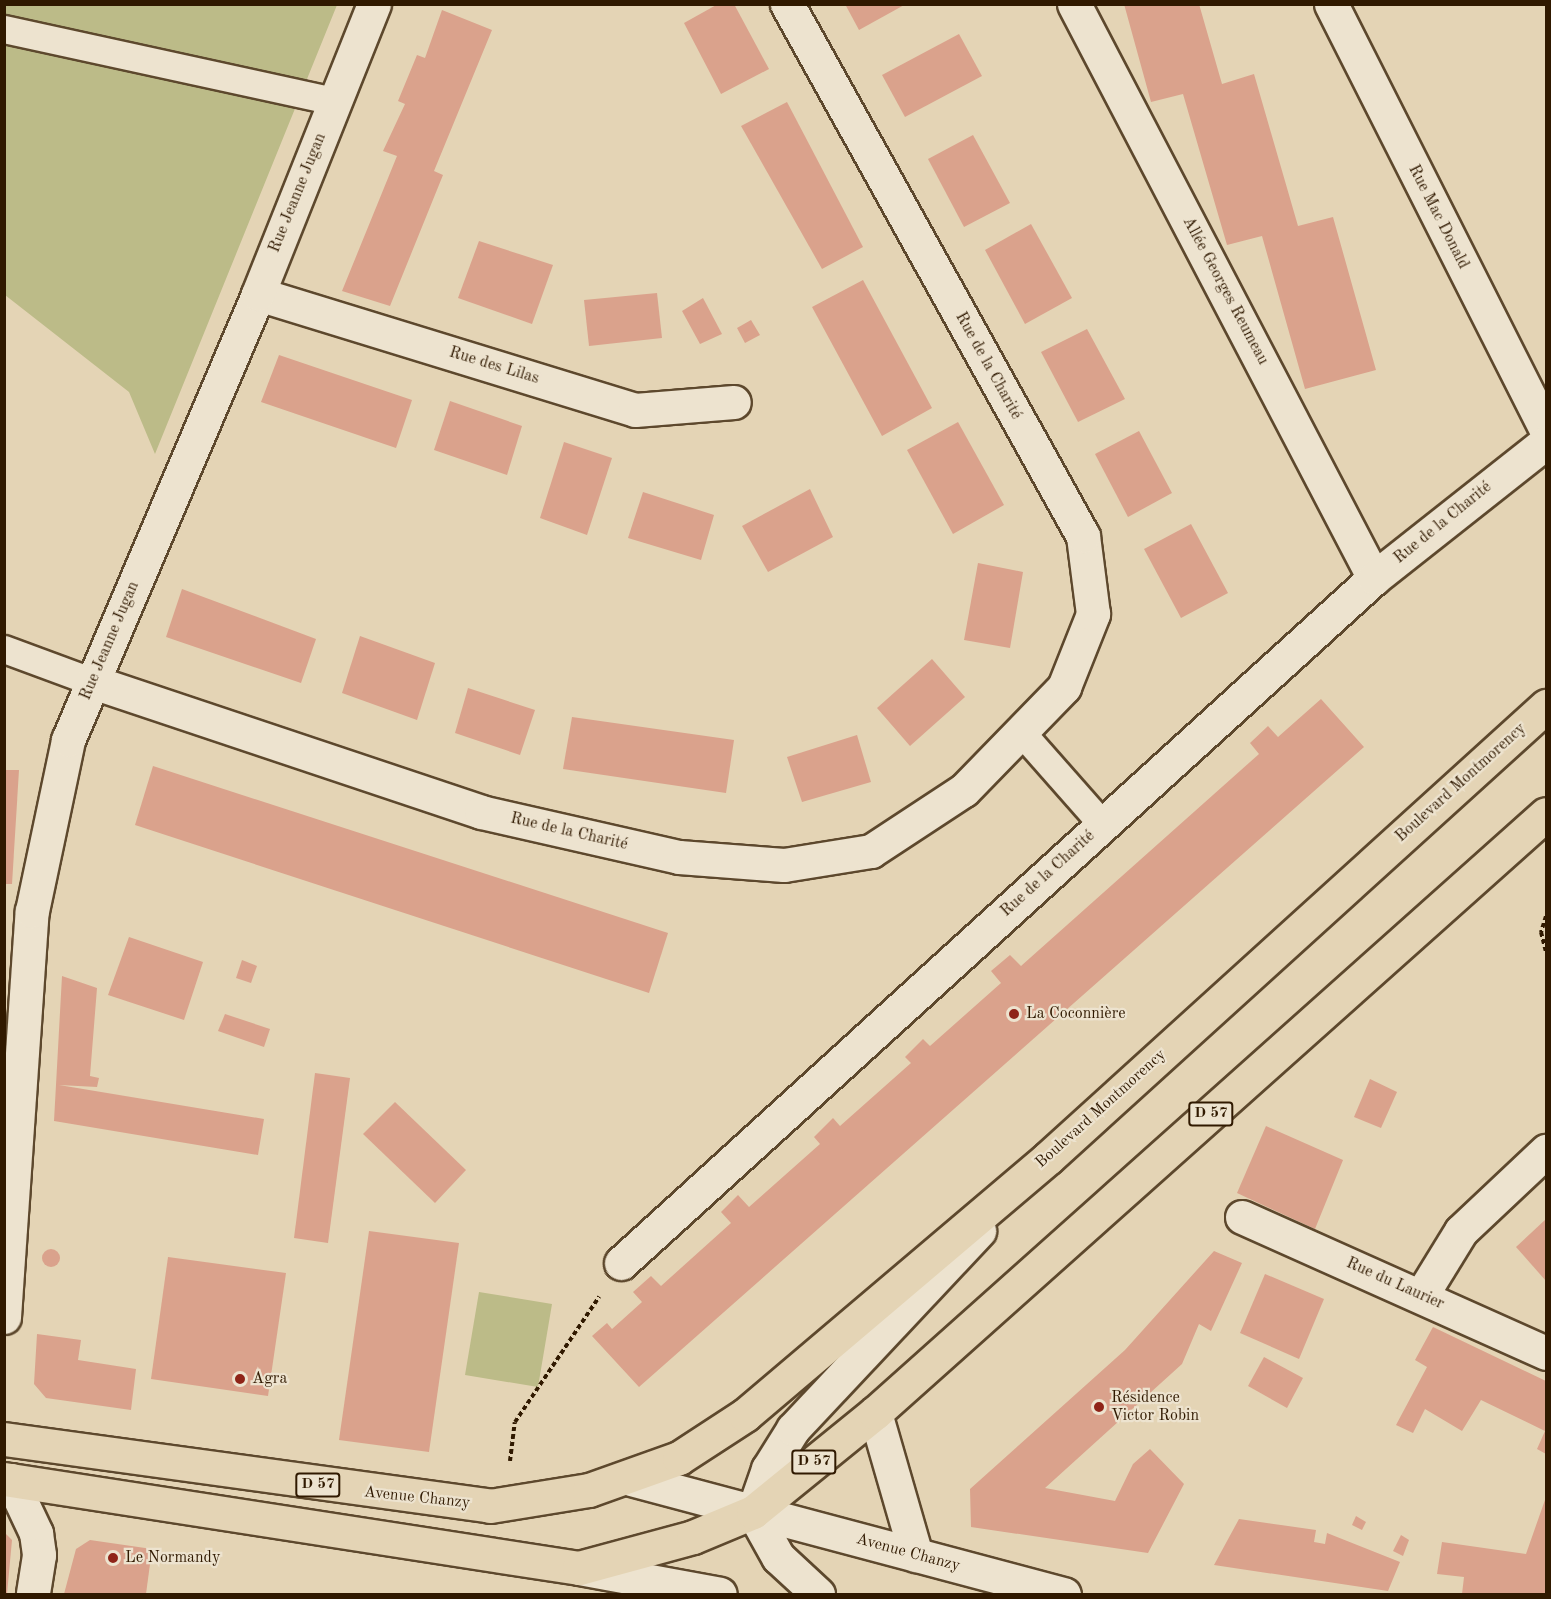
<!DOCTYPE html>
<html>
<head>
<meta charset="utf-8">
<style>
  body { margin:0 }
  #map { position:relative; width:1551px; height:1599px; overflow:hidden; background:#e4d4b5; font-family:"Old Standard TT",serif }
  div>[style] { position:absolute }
  .green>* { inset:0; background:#bcbb88 }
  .building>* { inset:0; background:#daa28c }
  .round { border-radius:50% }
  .path>* { height:4px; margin-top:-2px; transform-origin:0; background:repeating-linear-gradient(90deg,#301900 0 4.5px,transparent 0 7.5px) }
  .roads { filter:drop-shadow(2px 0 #5d482d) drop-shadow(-2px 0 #5d482d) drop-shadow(0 2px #5d482d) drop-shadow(0 -2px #5d482d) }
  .service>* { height:27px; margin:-13.5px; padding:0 13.5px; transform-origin:13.5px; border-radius:13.5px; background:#ede3cf }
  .minor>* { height:33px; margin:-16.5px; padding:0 16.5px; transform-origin:16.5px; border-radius:16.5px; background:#ede3cf }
  .tertiary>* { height:33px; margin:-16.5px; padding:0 16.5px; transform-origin:16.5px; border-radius:16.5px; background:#ede3cf }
  .primary>* { height:33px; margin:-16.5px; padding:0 16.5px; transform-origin:16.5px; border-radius:16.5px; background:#e4d4b5 }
  .dots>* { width:16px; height:16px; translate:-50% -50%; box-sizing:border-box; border:3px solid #ede3cf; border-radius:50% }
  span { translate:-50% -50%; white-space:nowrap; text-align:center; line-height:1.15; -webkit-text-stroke:4.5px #ede3cf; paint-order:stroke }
  .shield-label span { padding:2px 4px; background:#ede3cf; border:2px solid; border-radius:4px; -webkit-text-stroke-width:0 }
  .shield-label { font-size:15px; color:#301900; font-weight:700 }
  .street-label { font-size:16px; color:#301900 }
  .poi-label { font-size:16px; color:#301900 }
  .left { translate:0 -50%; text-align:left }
  .frame { position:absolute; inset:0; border:6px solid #301900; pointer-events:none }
</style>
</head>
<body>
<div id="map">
  <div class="green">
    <i style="clip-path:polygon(4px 5px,337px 5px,155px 454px,129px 392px,5px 295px)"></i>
    <i style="clip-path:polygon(479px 1292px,552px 1304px,538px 1387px,465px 1375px)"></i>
  </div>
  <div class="building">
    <i style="clip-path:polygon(718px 4px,734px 4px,769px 69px,721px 94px,684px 23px)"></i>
    <i style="clip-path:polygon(845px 4px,906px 4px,859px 30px)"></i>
    <i style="clip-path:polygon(1124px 4px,1199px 4px,1222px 84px,1254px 74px,1298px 226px,1333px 217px,1376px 370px,1305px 389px,1262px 236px,1227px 245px,1183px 94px,1151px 102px)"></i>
    <i style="clip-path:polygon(442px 10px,492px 30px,434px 171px,443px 175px,390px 306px,342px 291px,397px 156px,383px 151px,405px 104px,398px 101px,417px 55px,425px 58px)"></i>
    <i style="clip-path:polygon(959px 34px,982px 76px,905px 117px,882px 75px)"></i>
    <i style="clip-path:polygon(787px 102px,863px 247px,822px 269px,741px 126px)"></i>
    <i style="clip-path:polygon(973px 135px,1010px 203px,964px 227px,928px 159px)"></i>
    <i style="clip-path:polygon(1031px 224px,1072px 298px,1025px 324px,985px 250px)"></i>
    <i style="clip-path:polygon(479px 241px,553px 265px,532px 324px,458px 298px)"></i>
    <i style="clip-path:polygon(863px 280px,932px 408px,882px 436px,812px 307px)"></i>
    <i style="clip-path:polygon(657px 293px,662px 338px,589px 346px,584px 300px)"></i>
    <i style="clip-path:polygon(703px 298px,722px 334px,700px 344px,682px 311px)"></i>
    <i style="clip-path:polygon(751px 320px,760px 335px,745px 343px,737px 328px)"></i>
    <i style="clip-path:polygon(1087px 329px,1125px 399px,1078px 422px,1041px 352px)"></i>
    <i style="clip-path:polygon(279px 355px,412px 400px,396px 448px,261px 402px)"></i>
    <i style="clip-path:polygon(450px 401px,522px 426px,507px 475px,434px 450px)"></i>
    <i style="clip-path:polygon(958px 422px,1004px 505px,953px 534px,907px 450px)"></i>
    <i style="clip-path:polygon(1139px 431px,1172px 493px,1128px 517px,1095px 454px)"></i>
    <i style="clip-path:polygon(564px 442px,612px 458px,587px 535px,540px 518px)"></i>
    <i style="clip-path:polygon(810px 489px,833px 537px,768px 572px,742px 526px)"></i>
    <i style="clip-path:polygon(643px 492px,714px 515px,701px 560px,628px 538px)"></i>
    <i style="clip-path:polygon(1191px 524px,1228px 593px,1181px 618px,1144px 549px)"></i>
    <i style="clip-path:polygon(978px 563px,1023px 572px,1010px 648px,964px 640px)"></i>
    <i style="clip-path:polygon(182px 589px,316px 639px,301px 683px,166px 637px)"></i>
    <i style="clip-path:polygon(360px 636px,435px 663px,417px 720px,342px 693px)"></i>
    <i style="clip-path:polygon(932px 659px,965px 697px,910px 746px,877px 708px)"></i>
    <i style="clip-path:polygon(468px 688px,535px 710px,520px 755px,455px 733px)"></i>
    <i style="clip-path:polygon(1321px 699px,1364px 747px,639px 1387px,592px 1336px,607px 1323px,612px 1329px,642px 1302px,633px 1292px,651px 1276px,661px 1286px,731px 1223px,721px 1212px,738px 1195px,749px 1207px,820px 1144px,814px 1137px,833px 1118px,840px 1126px,911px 1063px,905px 1057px,923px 1039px,930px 1046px,1001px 983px,991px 971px,1010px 955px,1021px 966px,1259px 754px,1250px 743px,1268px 726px,1278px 737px)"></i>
    <i style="clip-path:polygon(572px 717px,734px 740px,726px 793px,563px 769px)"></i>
    <i style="clip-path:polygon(857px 735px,871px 782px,802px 802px,787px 757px)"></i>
    <i style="clip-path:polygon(153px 766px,668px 933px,649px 993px,135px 825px)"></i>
    <i style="clip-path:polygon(4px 770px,19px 770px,12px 884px,4px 884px)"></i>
    <i style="clip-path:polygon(129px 937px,203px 962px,184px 1020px,108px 995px)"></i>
    <i style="clip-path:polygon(242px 960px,257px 966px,251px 983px,236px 978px)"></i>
    <i style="clip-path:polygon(62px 976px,97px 988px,90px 1076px,99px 1078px,97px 1087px,59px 1085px,264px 1119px,258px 1155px,54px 1121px)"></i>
    <i style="clip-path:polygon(225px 1014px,270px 1029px,264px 1047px,218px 1031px)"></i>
    <i style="clip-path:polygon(315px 1073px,350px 1078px,328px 1243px,294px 1238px)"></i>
    <i style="clip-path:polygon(1370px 1079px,1397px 1092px,1381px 1128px,1354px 1117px)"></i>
    <i style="clip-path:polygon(395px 1102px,466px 1170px,435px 1203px,363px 1134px)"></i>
    <i style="clip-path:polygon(1266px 1126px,1343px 1160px,1315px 1229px,1237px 1193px)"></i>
    <i style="clip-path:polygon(1546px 1219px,1546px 1281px,1516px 1247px)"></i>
    <i style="clip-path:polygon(369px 1231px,459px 1243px,429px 1452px,339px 1440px)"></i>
    <i class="round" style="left:42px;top:1249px;width:18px;height:18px"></i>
    <i style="clip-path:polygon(1214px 1251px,1242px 1263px,1211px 1331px,1199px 1324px,1182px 1364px,1045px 1488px,1115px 1501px,1133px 1464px,1150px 1449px,1184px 1484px,1148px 1553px,971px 1527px,970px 1489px,1125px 1350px)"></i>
    <i style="clip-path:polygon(168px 1257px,286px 1273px,268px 1396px,151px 1379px)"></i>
    <i style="clip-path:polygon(1265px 1274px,1324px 1299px,1299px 1359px,1240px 1333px)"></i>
    <i style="clip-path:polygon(1433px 1327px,1546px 1381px,1546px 1454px,1537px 1449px,1545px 1431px,1481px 1400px,1462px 1431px,1425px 1409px,1413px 1433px,1396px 1425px,1427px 1367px,1415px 1360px)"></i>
    <i style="clip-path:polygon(37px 1334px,81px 1340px,78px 1360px,136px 1369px,131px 1410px,46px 1398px,34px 1384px)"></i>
    <i style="clip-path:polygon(1264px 1357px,1303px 1378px,1287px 1408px,1248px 1386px)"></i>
    <i style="clip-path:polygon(1546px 1497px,1546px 1594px,1462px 1594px,1464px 1577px,1437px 1574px,1442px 1542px,1526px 1554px)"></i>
    <i style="clip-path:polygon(1356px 1516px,1366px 1522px,1362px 1530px,1352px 1525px)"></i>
    <i style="clip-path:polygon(1239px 1519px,1316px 1530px,1314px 1542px,1325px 1544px,1327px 1533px,1400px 1562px,1388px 1591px,1214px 1565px)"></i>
    <i style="clip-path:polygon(4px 1532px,12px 1540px,7px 1594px,4px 1594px)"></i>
    <i style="clip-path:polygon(1401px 1535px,1409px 1540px,1403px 1556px,1393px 1551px)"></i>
    <i style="clip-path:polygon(90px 1540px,152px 1549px,146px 1594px,64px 1594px,76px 1549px)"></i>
  </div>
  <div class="path">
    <i style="left:1546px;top:916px;width:17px;rotate:107deg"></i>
    <i style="left:1541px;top:932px;width:21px;rotate:76deg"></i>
    <i style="left:510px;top:1461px;width:39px;rotate:-83deg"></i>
    <i style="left:515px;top:1422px;width:151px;rotate:-56.1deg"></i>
  </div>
  <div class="roads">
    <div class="service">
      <i style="left:4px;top:29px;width:339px;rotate:12.3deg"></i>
      <i style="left:4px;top:649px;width:95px;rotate:20.3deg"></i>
      <i style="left:1021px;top:732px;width:124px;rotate:48.6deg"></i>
    </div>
    <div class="minor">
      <i style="left:1074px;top:4px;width:648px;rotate:62.41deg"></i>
      <i style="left:1331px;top:4px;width:476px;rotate:63.2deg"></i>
      <i style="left:258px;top:294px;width:394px;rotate:17.1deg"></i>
      <i style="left:635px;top:410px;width:99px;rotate:-4.6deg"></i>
      <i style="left:93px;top:682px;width:409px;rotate:18.5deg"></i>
      <i style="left:481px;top:812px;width:203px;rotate:12.8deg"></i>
      <i style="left:679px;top:857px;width:105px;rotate:4.4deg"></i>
      <i style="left:784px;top:865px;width:88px;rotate:-9.1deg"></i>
      <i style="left:871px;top:851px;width:111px;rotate:-33.3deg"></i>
      <i style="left:964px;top:790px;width:144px;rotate:-45.8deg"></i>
      <i style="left:1064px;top:687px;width:79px;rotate:-68.3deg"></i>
      <i style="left:1093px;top:614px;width:79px;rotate:-97.3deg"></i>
      <i style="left:1083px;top:536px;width:609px;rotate:-119.09deg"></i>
      <i style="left:1242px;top:1217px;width:333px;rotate:24.1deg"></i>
      <i style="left:621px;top:1263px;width:1018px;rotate:-42.29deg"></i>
      <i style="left:1374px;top:578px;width:219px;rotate:-38.3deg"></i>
      <i style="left:1421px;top:1296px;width:76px;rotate:-58.4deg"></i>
      <i style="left:1461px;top:1231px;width:117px;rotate:-43.3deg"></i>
      <i style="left:4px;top:1317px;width:407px;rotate:-86.1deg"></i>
      <i style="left:32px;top:911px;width:175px;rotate:-78.1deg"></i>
      <i style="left:68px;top:740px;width:485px;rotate:-66.9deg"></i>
      <i style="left:258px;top:294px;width:312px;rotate:-68.2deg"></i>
      <i style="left:11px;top:1480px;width:59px;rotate:64.7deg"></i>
      <i style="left:36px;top:1533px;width:22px;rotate:82deg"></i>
      <i style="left:39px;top:1555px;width:39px;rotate:99deg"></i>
    </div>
    <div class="tertiary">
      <i style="left:875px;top:1413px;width:148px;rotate:73.9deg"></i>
      <i style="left:631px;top:1479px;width:448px;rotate:14.9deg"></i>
      <i style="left:579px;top:1568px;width:143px;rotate:10.4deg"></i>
      <i style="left:818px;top:1594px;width:54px;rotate:-137.2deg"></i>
      <i style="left:778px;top:1557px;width:51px;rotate:-119.1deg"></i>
      <i style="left:753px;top:1512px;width:46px;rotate:-70.8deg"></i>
      <i style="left:768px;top:1469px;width:47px;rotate:-58deg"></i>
      <i style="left:793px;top:1429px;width:272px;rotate:-46.8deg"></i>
    </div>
    <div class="primary">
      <i style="left:4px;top:1439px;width:491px;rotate:7.8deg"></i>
      <i style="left:490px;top:1506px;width:100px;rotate:-9.2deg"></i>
      <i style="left:589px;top:1490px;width:96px;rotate:-19.6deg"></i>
      <i style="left:679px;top:1458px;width:79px;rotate:-33.1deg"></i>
      <i style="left:745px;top:1415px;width:397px;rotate:-40.3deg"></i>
      <i style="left:1048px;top:1158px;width:673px;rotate:-42.23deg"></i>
      <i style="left:4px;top:1479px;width:582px;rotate:8.8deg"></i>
      <i style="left:579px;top:1568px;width:118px;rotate:-15.2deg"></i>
      <i style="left:693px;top:1537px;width:65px;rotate:-22.6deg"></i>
      <i style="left:753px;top:1512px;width:157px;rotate:-39.1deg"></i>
      <i style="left:875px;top:1413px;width:899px;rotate:-41.76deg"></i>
    </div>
  </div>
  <div class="dots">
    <i style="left:1014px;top:1014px;background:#8f2418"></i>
    <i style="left:240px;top:1379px;background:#8f2418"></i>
    <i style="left:1099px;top:1407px;background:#8f2418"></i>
    <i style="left:113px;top:1558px;background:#8f2418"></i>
  </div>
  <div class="shield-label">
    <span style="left:1211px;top:1114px">D 57</span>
    <span style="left:814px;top:1462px">D 57</span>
    <span style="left:318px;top:1485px">D 57</span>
  </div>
  <div class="street-label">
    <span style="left:298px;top:193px;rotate:-68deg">Rue Jeanne Jugan</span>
    <span style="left:1438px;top:217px;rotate:63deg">Rue Mac Donald</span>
    <span style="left:1225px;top:291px;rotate:62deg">Allée Georges Reumeau</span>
    <span style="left:494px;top:366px;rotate:17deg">Rue des Lilas</span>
    <span style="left:988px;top:366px;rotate:61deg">Rue de la Charité</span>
    <span style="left:1443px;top:523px;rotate:-39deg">Rue de la Charité</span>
    <span style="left:110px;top:641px;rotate:-67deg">Rue Jeanne Jugan</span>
    <span style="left:1461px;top:783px;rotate:-42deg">Boulevard Montmorency</span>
    <span style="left:569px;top:832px;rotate:13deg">Rue de la Charité</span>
    <span style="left:1048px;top:874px;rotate:-42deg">Rue de la Charité</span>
    <span style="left:1101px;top:1109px;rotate:-42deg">Boulevard Montmorency</span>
    <span style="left:1395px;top:1284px;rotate:24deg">Rue du Laurier</span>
    <span style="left:417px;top:1498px;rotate:6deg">Avenue Chanzy</span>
    <span style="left:908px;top:1553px;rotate:15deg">Avenue Chanzy</span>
  </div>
  <div class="poi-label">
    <span class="left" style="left:1026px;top:1014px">La Coconnière</span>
    <span class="left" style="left:252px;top:1379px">Agra</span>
    <span class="left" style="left:1111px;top:1407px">Résidence<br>Victor Robin</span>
    <span class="left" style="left:125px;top:1558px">Le Normandy</span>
  </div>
  <div class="frame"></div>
</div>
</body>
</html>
